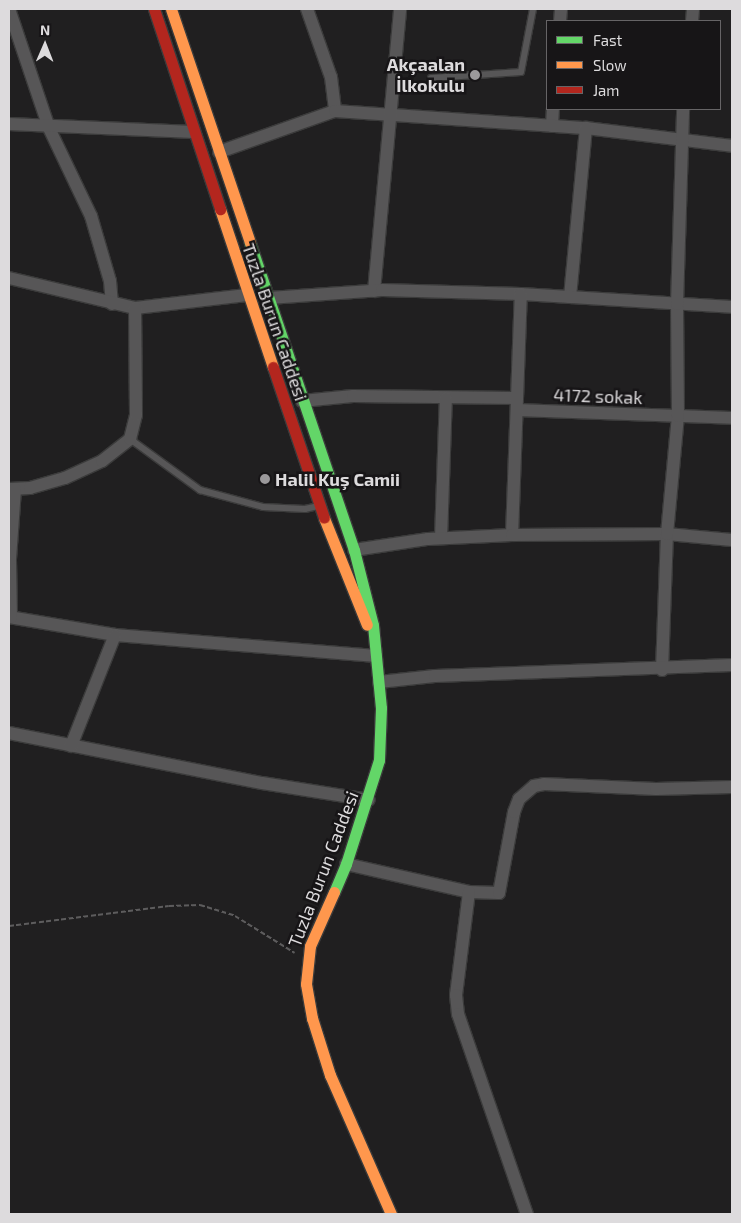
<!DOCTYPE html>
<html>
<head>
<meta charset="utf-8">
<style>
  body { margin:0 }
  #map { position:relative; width:741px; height:1223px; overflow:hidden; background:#201f20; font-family:"Exo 2",sans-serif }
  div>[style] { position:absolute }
  .path>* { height:2px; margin-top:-1px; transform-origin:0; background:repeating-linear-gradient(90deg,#5d5c5d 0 5px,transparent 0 7.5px) }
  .roads { filter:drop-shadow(1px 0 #3b3b3b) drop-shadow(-1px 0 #3b3b3b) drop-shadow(0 1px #3b3b3b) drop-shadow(0 -1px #3b3b3b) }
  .lane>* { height:6px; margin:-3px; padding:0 3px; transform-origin:3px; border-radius:3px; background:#575657 }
  .street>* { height:12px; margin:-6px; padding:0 6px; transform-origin:6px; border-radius:6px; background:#575657 }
  .fast>* { height:11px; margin:-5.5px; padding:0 5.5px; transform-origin:5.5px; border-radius:5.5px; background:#63d668 }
  .slow>* { height:11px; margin:-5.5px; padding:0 5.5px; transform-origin:5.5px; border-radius:5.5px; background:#ff974d }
  .jam>* { height:11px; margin:-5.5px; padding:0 5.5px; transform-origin:5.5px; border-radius:5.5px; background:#b3261e }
  .dots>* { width:14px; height:14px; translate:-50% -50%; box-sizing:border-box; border:2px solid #171517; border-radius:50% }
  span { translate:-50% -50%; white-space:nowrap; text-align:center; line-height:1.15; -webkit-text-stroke:5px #171517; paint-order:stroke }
  .poi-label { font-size:18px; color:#dddbdd; font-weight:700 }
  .right { translate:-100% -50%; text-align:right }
  .left { translate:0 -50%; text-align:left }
  .street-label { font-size:18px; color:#dddbdd }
  .frame { position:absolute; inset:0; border:10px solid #dddbdd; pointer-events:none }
  .legend { position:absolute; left:546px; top:20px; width:175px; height:90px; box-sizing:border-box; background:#171517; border:1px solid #666466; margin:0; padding:6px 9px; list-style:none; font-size:15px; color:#dddbdd }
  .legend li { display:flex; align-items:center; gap:10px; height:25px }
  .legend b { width:25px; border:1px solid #666466 }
  .north { position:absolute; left:20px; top:20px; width:50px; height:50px; -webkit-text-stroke:4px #171517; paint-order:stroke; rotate:1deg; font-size:14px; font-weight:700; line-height:20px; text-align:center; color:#dddbdd }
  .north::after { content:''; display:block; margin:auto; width:18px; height:22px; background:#dddbdd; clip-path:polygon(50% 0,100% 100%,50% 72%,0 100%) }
</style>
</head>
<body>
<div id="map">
  <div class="path">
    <i style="left:9px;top:926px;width:161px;rotate:-7.1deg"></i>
    <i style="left:169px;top:906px;width:31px;rotate:-2deg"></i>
    <i style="left:200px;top:905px;width:37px;rotate:17deg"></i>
    <i style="left:235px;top:916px;width:70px;rotate:31.7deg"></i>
  </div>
  <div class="roads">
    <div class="lane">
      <i style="left:431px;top:78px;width:90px;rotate:-3.8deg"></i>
      <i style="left:521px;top:72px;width:64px;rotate:-79.2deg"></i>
      <i style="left:130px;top:439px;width:87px;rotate:36.1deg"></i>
      <i style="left:200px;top:490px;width:65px;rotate:15.1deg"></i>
      <i style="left:263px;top:507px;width:42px;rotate:2.7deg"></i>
      <i style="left:305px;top:509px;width:13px;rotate:-13deg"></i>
    </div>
    <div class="street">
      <i style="left:9px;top:9px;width:126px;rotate:71.4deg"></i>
      <i style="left:49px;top:128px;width:98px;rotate:64.5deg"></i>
      <i style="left:91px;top:216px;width:68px;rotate:73.7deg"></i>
      <i style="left:110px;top:281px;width:23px;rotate:85deg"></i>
      <i style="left:307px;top:9px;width:72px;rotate:70.6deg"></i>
      <i style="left:331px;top:77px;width:34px;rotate:83deg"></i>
      <i style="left:560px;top:21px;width:12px;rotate:-85deg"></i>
      <i style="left:692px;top:21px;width:12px;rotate:-85deg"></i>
      <i style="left:9px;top:124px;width:185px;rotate:2.5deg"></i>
      <i style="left:552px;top:126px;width:17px;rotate:-87deg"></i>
      <i style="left:219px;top:152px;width:123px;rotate:-19.5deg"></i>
      <i style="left:335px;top:111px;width:252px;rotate:3.9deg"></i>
      <i style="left:586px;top:128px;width:147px;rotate:7deg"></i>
      <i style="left:9px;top:278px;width:130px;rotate:13.4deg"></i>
      <i style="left:135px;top:308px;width:113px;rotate:-6.6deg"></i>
      <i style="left:374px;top:291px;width:283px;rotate:-84.7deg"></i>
      <i style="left:570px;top:297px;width:170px;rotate:-84.6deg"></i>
      <i style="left:269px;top:298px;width:113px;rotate:-4deg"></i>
      <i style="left:382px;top:290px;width:139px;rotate:1.6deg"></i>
      <i style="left:521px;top:294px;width:211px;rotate:3.5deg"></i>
      <i style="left:302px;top:401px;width:51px;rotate:-5.6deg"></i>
      <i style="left:353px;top:396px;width:164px;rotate:0.7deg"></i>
      <i style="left:517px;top:410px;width:215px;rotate:2.1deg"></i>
      <i style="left:9px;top:489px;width:21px;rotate:-3deg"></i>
      <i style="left:30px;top:488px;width:36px;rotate:-16deg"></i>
      <i style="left:65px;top:478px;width:41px;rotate:-24.7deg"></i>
      <i style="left:102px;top:461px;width:36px;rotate:-38deg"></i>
      <i style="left:130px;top:439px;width:25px;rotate:-76deg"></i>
      <i style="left:136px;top:415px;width:107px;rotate:-90.5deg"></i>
      <i style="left:512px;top:535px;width:241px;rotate:-87.9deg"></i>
      <i style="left:441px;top:538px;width:140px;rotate:-88deg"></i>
      <i style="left:354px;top:550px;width:75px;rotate:-8.5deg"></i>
      <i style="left:428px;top:539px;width:84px;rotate:-2.7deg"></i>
      <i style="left:512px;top:535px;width:155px;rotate:-0.4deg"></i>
      <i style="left:667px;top:534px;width:65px;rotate:5.3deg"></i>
      <i style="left:9px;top:617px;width:108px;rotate:9.6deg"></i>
      <i style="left:115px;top:635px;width:262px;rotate:4.6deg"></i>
      <i style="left:11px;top:617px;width:58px;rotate:-91deg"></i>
      <i style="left:10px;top:559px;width:70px;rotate:-85.9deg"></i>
      <i style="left:662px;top:670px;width:136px;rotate:-87.9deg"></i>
      <i style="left:667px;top:534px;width:119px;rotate:-84.7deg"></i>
      <i style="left:678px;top:416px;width:112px;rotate:-90.5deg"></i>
      <i style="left:677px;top:304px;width:195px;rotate:-88.2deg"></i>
      <i style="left:379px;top:682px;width:56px;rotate:-6.1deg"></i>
      <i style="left:435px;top:676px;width:297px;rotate:-2.1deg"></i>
      <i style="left:9px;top:733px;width:258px;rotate:11.2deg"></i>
      <i style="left:262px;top:783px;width:108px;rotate:9deg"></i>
      <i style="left:71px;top:746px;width:119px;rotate:-68.4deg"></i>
      <i style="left:346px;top:864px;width:126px;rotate:12.8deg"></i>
      <i style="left:469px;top:892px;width:30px;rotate:2deg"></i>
      <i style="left:499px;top:893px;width:82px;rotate:-79.5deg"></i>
      <i style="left:514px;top:812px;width:14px;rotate:-69deg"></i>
      <i style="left:519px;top:799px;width:20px;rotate:-41deg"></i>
      <i style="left:534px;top:786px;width:10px;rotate:-11deg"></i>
      <i style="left:544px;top:784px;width:112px;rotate:2.6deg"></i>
      <i style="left:656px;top:789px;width:76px;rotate:-1.5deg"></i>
      <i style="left:469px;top:892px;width:104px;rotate:97.2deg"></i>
      <i style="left:456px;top:995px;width:19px;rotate:84deg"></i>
      <i style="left:458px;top:1014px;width:212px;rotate:71deg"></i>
    </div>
    <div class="fast">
      <i style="left:250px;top:243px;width:324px;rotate:71.3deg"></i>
      <i style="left:354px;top:550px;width:77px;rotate:75.8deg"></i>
      <i style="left:373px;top:625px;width:83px;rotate:84.5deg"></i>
      <i style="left:381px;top:708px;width:52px;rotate:92.2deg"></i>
      <i style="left:379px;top:760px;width:109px;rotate:107.6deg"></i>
      <i style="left:346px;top:864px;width:30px;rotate:113deg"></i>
    </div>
    <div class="slow">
      <i style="left:171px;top:9px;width:247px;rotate:71.3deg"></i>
      <i style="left:220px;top:209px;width:167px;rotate:71.5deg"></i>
      <i style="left:324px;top:518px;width:115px;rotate:68.1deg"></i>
      <i style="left:334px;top:892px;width:59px;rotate:114deg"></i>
      <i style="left:310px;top:946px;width:38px;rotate:96deg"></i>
      <i style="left:306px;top:984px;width:35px;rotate:80deg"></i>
      <i style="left:312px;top:1018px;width:60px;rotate:72.5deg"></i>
      <i style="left:330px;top:1075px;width:152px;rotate:66.3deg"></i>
    </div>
    <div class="jam">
      <i style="left:154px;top:9px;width:211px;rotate:71.7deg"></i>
      <i style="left:273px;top:367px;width:159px;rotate:71.3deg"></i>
    </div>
  </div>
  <div class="dots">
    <i style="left:475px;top:75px;background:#9b999b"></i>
    <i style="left:265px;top:479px;background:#9b999b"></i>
  </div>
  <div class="poi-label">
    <span class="right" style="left:465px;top:75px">Akçaalan<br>İlkokulu</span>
    <span class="left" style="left:275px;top:479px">Halil Kuş Camii</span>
  </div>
  <div class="street-label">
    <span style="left:275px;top:322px;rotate:71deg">Tuzla Burun Caddesi</span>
    <span style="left:598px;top:396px;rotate:2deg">4172 sokak</span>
    <span style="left:323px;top:869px;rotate:-69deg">Tuzla Burun Caddesi</span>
  </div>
  <div class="frame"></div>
  <ul class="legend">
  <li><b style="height:6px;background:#63d668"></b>Fast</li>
  <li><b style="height:6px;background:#ff974d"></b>Slow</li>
  <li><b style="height:6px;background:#b3261e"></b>Jam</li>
  </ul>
  <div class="north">N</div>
</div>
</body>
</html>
